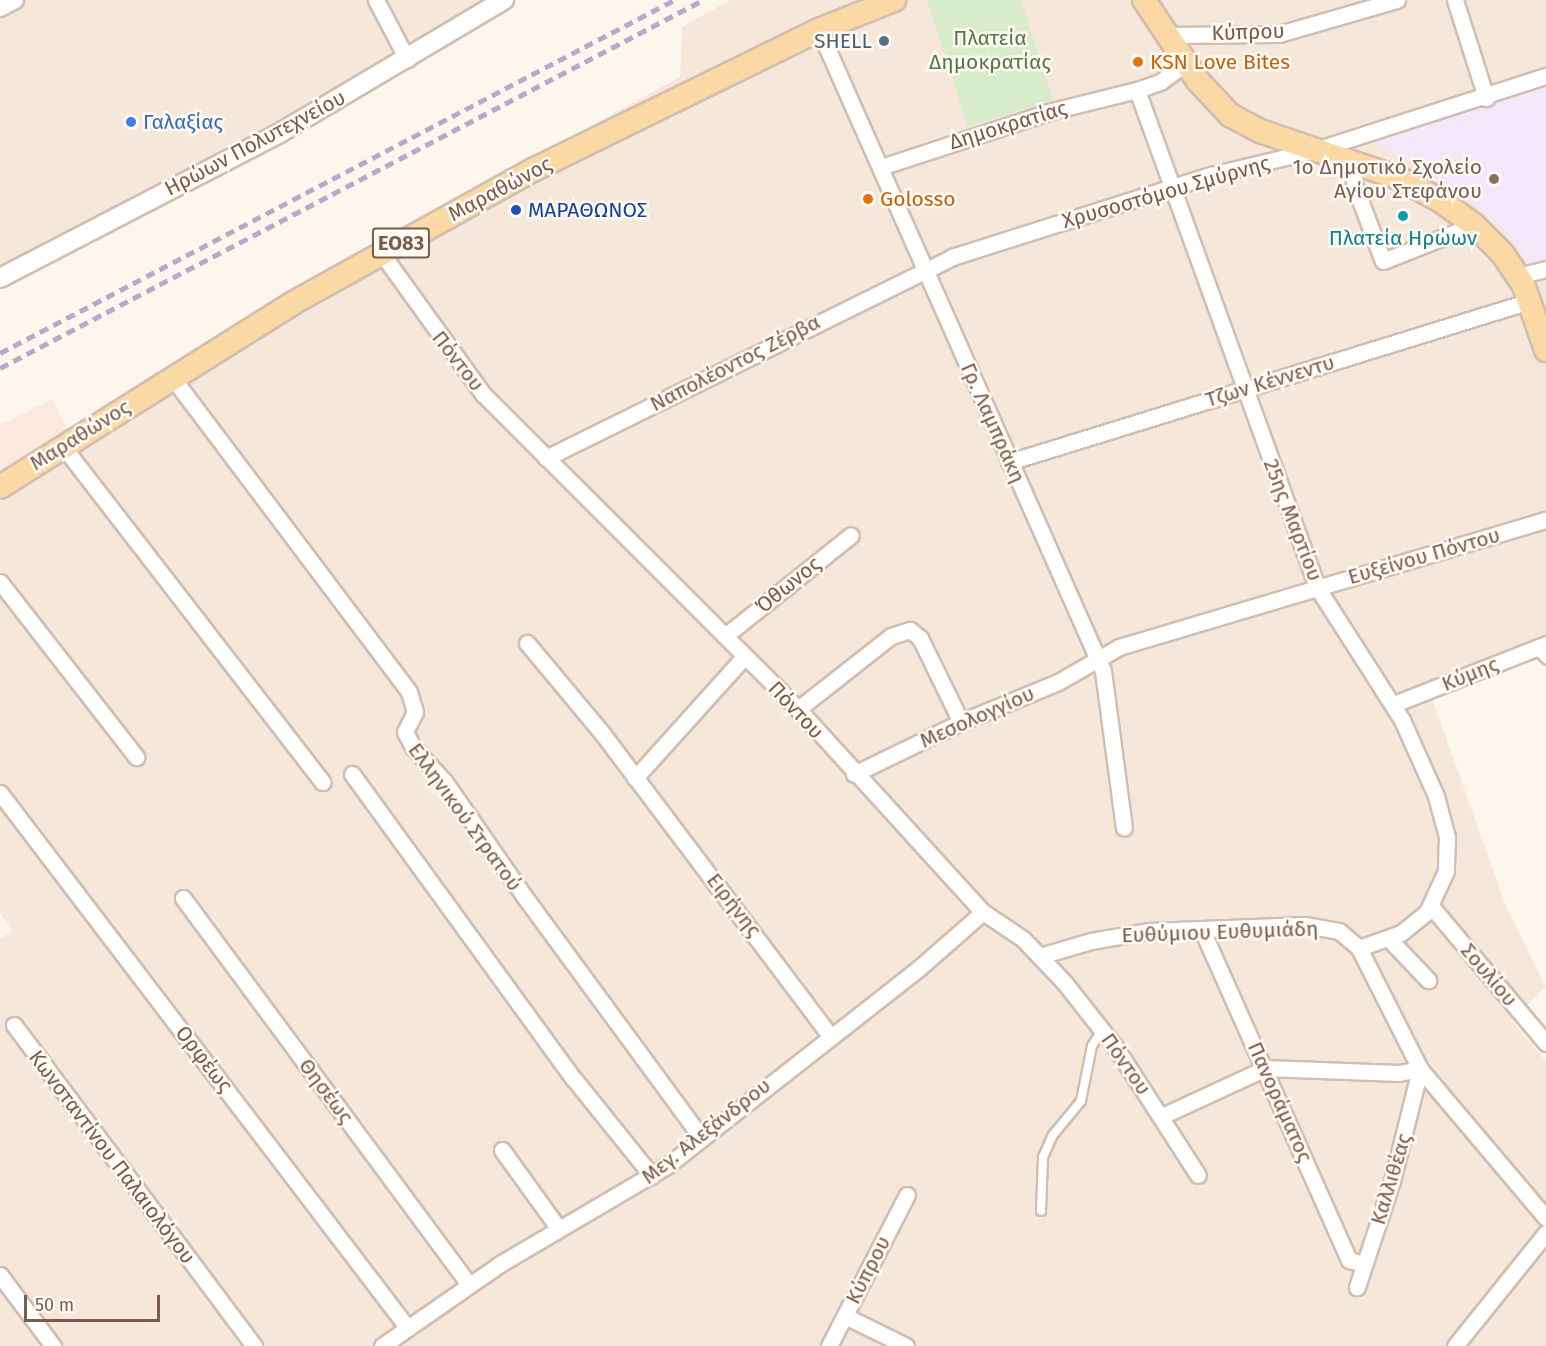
<!DOCTYPE html>
<html>
<head>
<meta charset="utf-8">
<style>
  body { margin:0 }
  #map { position:relative; width:1546px; height:1346px; overflow:hidden; background:#fdf6ec; font-family:"Fira Sans",sans-serif }
  div>[style] { position:absolute }
  .residential>* { inset:0; background:#f5e8da }
  .commercial>* { inset:0; background:#fde8e0 }
  .education>* { inset:0; background:#f3e8fa }
  .green>* { inset:0; background:#d8ecc9 }
  .roads { filter:drop-shadow(2px 0 #d1beb0) drop-shadow(-2px 0 #d1beb0) drop-shadow(0 2px #d1beb0) drop-shadow(0 -2px #d1beb0) }
  .service>* { height:8px; margin:-4px; padding:0 4px; transform-origin:4px; border-radius:4px; background:#fff }
  .minor>* { height:15px; margin:-7.5px; padding:0 7.5px; transform-origin:7.5px; border-radius:7.5px; background:#fff }
  .tertiary>* { height:18px; margin:-9px; padding:0 9px; transform-origin:9px; border-radius:9px; background:#fff }
  .primary>* { height:22px; margin:-11px; padding:0 11px; transform-origin:11px; border-radius:11px; background:#fbd9a5 }
  .rail>* { height:4.5px; margin-top:-2.25px; transform-origin:0; background:repeating-linear-gradient(90deg,#b9a8c9 0 9px,transparent 0 15px) }
  .dots>* { width:16px; height:16px; translate:-50% -50%; box-sizing:border-box; border:3px solid #fffaf3; border-radius:50% }
  span { translate:-50% -50%; white-space:nowrap; text-align:center; line-height:1.15; -webkit-text-stroke:5px #fffaf3; paint-order:stroke }
  .shield-label span { padding:2px 4px; background:#fffaf3; border:2px solid; border-radius:4px; -webkit-text-stroke-width:0 }
  .shield-label { font-size:20px; color:#7a5c4d; font-weight:700 }
  .street-label { font-size:21px; color:#7a5c4d }
  .park-label { font-size:21px; color:#537a41 }
  .service-label { font-size:21px; color:#4e5e75 }
  .right { translate:-100% -50%; text-align:right }
  .food-label { font-size:21px; color:#c56008 }
  .left { translate:0 -50%; text-align:left }
  .shop-label { font-size:21px; color:#366cbe }
  .education-label { font-size:21px; color:#785e54 }
  .transit-label { font-size:21px; color:#164399 }
  .culture-label { font-size:21px; color:#0d838f }
  .scale { position:absolute; left:24px; top:1295px; width:136px; height:27px; box-sizing:border-box; border:3px solid #7a5c4d; border-top:0; padding-left:8px; font-size:18px; line-height:21px; white-space:nowrap; color:#7a5c4d; -webkit-text-stroke:4px #fffaf3; paint-order:stroke }
</style>
</head>
<body>
<div id="map">
  <div class="residential">
    <i style="clip-path:polygon(0 0,483px 0,282px 123px,0 269px)"></i>
    <i style="clip-path:polygon(730px 0,1546px 0,1546px 637px,1427px 684px,1506px 906px,1546px 987px,1511px 1020px,1546px 1061px,1546px 1346px,0 1346px,0 939px,12px 931px,0 912px,0 479px,311px 278px,680px 77px,682px 27px)"></i>
  </div>
  <div class="commercial">
    <i style="clip-path:polygon(52px 399px,69px 431px,0 479px,0 425px)"></i>
  </div>
  <div class="education">
    <i style="clip-path:polygon(1546px 81px,1546px 263px,1529px 263px,1507px 233px,1481px 209px,1427px 170px,1376px 144px,1374px 137px)"></i>
  </div>
  <div class="green">
    <i style="clip-path:polygon(927px 0,1021px 0,1053px 100px,968px 127px)"></i>
  </div>
  <div class="roads">
    <div class="service">
      <i style="left:1535px;top:648px;width:16px;rotate:45deg"></i>
      <i style="left:1041px;top:1211px;width:54px;rotate:-87.9deg"></i>
      <i style="left:1043px;top:1157px;width:24px;rotate:-66deg"></i>
      <i style="left:1053px;top:1135px;width:44px;rotate:-50.5deg"></i>
      <i style="left:1081px;top:1101px;width:56px;rotate:-78.7deg"></i>
      <i style="left:1092px;top:1046px;width:19px;rotate:-58deg"></i>
    </div>
    <div class="minor">
      <i style="left:376px;top:0;width:67px;rotate:62.3deg"></i>
      <i style="left:1455px;top:0;width:103px;rotate:72.4deg"></i>
      <i style="left:0;top:8px;width:17px;rotate:-28deg"></i>
      <i style="left:819px;top:30px;width:701px;rotate:66.1deg"></i>
      <i style="left:1103px;top:671px;width:158px;rotate:82.4deg"></i>
      <i style="left:1168px;top:35px;width:111px;rotate:-0.5deg"></i>
      <i style="left:1279px;top:34px;width:123px;rotate:-16.1deg"></i>
      <i style="left:1186px;top:63px;width:32px;rotate:144deg"></i>
      <i style="left:1160px;top:82px;width:24px;rotate:161deg"></i>
      <i style="left:1137px;top:90px;width:529px;rotate:70.09deg"></i>
      <i style="left:1317px;top:587px;width:158px;rotate:57.4deg"></i>
      <i style="left:1402px;top:720px;width:83px;rotate:65.9deg"></i>
      <i style="left:1436px;top:796px;width:42px;rotate:75deg"></i>
      <i style="left:1447px;top:837px;width:34px;rotate:92deg"></i>
      <i style="left:1446px;top:871px;width:45px;rotate:114.9deg"></i>
      <i style="left:1427px;top:912px;width:33px;rotate:141deg"></i>
      <i style="left:1401px;top:933px;width:45px;rotate:160.3deg"></i>
      <i style="left:1353px;top:163px;width:21px;rotate:87deg"></i>
      <i style="left:1354px;top:184px;width:82px;rotate:69.4deg"></i>
      <i style="left:1383px;top:261px;width:98px;rotate:-21.6deg"></i>
      <i style="left:881px;top:167px;width:176px;rotate:-18.2deg"></i>
      <i style="left:1048px;top:112px;width:92px;rotate:-13.9deg"></i>
      <i style="left:382px;top:254px;width:173px;rotate:54.2deg"></i>
      <i style="left:483px;top:394px;width:445px;rotate:45deg"></i>
      <i style="left:798px;top:709px;width:275px;rotate:47.7deg"></i>
      <i style="left:983px;top:912px;width:48px;rotate:34deg"></i>
      <i style="left:1023px;top:939px;width:59px;rotate:46.4deg"></i>
      <i style="left:1064px;top:982px;width:84px;rotate:51.8deg"></i>
      <i style="left:1116px;top:1048px;width:151px;rotate:57.2deg"></i>
      <i style="left:1518px;top:276px;width:29px;rotate:-14deg"></i>
      <i style="left:172px;top:377px;width:394px;rotate:53deg"></i>
      <i style="left:409px;top:692px;width:21px;rotate:73deg"></i>
      <i style="left:415px;top:712px;width:22px;rotate:117deg"></i>
      <i style="left:405px;top:732px;width:17px;rotate:62deg"></i>
      <i style="left:413px;top:747px;width:47px;rotate:47.6deg"></i>
      <i style="left:445px;top:782px;width:139px;rotate:55.3deg"></i>
      <i style="left:524px;top:896px;width:300px;rotate:53.7deg"></i>
      <i style="left:62px;top:445px;width:426px;rotate:52.3deg"></i>
      <i style="left:546px;top:458px;width:453px;rotate:-26.3deg"></i>
      <i style="left:952px;top:257px;width:272px;rotate:-17.6deg"></i>
      <i style="left:1211px;top:175px;width:107px;rotate:-13.5deg"></i>
      <i style="left:1315px;top:150px;width:243px;rotate:-17.8deg"></i>
      <i style="left:1009px;top:462px;width:545px;rotate:-17.17deg"></i>
      <i style="left:0;top:582px;width:222px;rotate:52.1deg"></i>
      <i style="left:725px;top:636px;width:161px;rotate:-38.7deg"></i>
      <i style="left:527px;top:643px;width:117px;rotate:50.2deg"></i>
      <i style="left:602px;top:733px;width:379px;rotate:53deg"></i>
      <i style="left:1394px;top:704px;width:163px;rotate:-21.5deg"></i>
      <i style="left:798px;top:709px;width:118px;rotate:-38.1deg"></i>
      <i style="left:891px;top:636px;width:20px;rotate:-18deg"></i>
      <i style="left:910px;top:630px;width:13px;rotate:39deg"></i>
      <i style="left:920px;top:638px;width:93px;rotate:64deg"></i>
      <i style="left:352px;top:774px;width:377px;rotate:54deg"></i>
      <i style="left:574px;top:1079px;width:124px;rotate:51.2deg"></i>
      <i style="left:854px;top:774px;width:119px;rotate:-25.9deg"></i>
      <i style="left:961px;top:722px;width:105px;rotate:-22.4deg"></i>
      <i style="left:1058px;top:682px;width:70px;rotate:-29.8deg"></i>
      <i style="left:1119px;top:647px;width:445px;rotate:-16.6deg"></i>
      <i style="left:635px;top:778px;width:164px;rotate:-48deg"></i>
      <i style="left:0;top:793px;width:671px;rotate:52.69deg"></i>
      <i style="left:183px;top:898px;width:481px;rotate:53.5deg"></i>
      <i style="left:1431px;top:906px;width:179px;rotate:50deg"></i>
      <i style="left:1202px;top:930px;width:361px;rotate:66deg"></i>
      <i style="left:1349px;top:1260px;width:16px;rotate:15deg"></i>
      <i style="left:1389px;top:939px;width:57px;rotate:46.4deg"></i>
      <i style="left:1040px;top:956px;width:53px;rotate:-16.4deg"></i>
      <i style="left:1091px;top:941px;width:59px;rotate:-9.8deg"></i>
      <i style="left:1149px;top:931px;width:156px;rotate:-2.2deg"></i>
      <i style="left:1305px;top:925px;width:35px;rotate:10deg"></i>
      <i style="left:1339px;top:931px;width:26px;rotate:40deg"></i>
      <i style="left:1359px;top:948px;width:136px;rotate:63.2deg"></i>
      <i style="left:1420px;top:1069px;width:195px;rotate:49.8deg"></i>
      <i style="left:14px;top:1025px;width:401px;rotate:53.2deg"></i>
      <i style="left:1162px;top:1116px;width:115px;rotate:-24.8deg"></i>
      <i style="left:1266px;top:1068px;width:133px;rotate:2.2deg"></i>
      <i style="left:1399px;top:1073px;width:21px;rotate:-11deg"></i>
      <i style="left:1420px;top:1069px;width:115px;rotate:104deg"></i>
      <i style="left:1392px;top:1181px;width:112px;rotate:108.3deg"></i>
      <i style="left:502px;top:1150px;width:97px;rotate:54.2deg"></i>
      <i style="left:0;top:1275px;width:89px;rotate:53.3deg"></i>
      <i style="left:845px;top:1316px;width:68px;rotate:26.2deg"></i>
      <i style="left:382px;top:1346px;width:144px;rotate:-34.8deg"></i>
      <i style="left:500px;top:1264px;width:195px;rotate:-30.5deg"></i>
      <i style="left:668px;top:1165px;width:318px;rotate:-38.1deg"></i>
      <i style="left:918px;top:969px;width:86px;rotate:-41.2deg"></i>
      <i style="left:829px;top:1346px;width:170px;rotate:-62.7deg"></i>
      <i style="left:1455px;top:1346px;width:145px;rotate:-51.2deg"></i>
    </div>
    <div class="tertiary">
      <i style="left:0;top:278px;width:313px;rotate:-27.4deg"></i>
      <i style="left:278px;top:134px;width:263px;rotate:-30.7deg"></i>
    </div>
    <div class="primary">
      <i style="left:1144px;top:0;width:97px;rotate:56.3deg"></i>
      <i style="left:1198px;top:81px;width:47px;rotate:46.7deg"></i>
      <i style="left:1230px;top:115px;width:34px;rotate:28deg"></i>
      <i style="left:1260px;top:131px;width:147px;rotate:18.7deg"></i>
      <i style="left:1399px;top:178px;width:48px;rotate:28.7deg"></i>
      <i style="left:1441px;top:201px;width:41px;rotate:36deg"></i>
      <i style="left:1474px;top:225px;width:40px;rotate:45deg"></i>
      <i style="left:1502px;top:253px;width:37px;rotate:56deg"></i>
      <i style="left:1523px;top:284px;width:70px;rotate:70.8deg"></i>
      <i style="left:0;top:487px;width:346px;rotate:-32.1deg"></i>
      <i style="left:293px;top:303px;width:277px;rotate:-29deg"></i>
      <i style="left:535px;top:169px;width:316px;rotate:-26.1deg"></i>
      <i style="left:819px;top:30px;width:81px;rotate:-21.8deg"></i>
    </div>
  </div>
  <div class="rail">
    <i style="left:0;top:353px;width:761px;rotate:-27.64deg"></i>
    <i style="left:0;top:368px;width:793px;rotate:-27.63deg"></i>
  </div>
  <div class="dots">
    <i style="left:884px;top:41px;background:#5c6f8a"></i>
    <i style="left:1138px;top:62px;background:#e8710a"></i>
    <i style="left:131px;top:122px;background:#3f7fe0"></i>
    <i style="left:1494px;top:179px;background:#8d6e63"></i>
    <i style="left:868px;top:199px;background:#e8710a"></i>
    <i style="left:516px;top:210px;background:#1a4fb4"></i>
    <i style="left:1403px;top:216px;background:#0f9aa8"></i>
  </div>
  <div class="shield-label">
    <span style="left:401px;top:243px">ΕΟ83</span>
  </div>
  <div class="street-label">
    <span style="left:1248px;top:32px;rotate:-2deg">Κύπρου</span>
    <span style="left:1008px;top:125px;rotate:-17deg">Δημοκρατίας</span>
    <span style="left:255px;top:143px;rotate:-28deg">Ηρώων Πολυτεχνείου</span>
    <span style="left:500px;top:189px;rotate:-28deg">Μαραθώνος</span>
    <span style="left:1166px;top:192px;rotate:-16deg">Χρυσοστόμου Σμύρνης</span>
    <span style="left:458px;top:361px;rotate:52deg">Πόντου</span>
    <span style="left:735px;top:363px;rotate:-27deg">Ναπολέοντος Ζέρβα</span>
    <span style="left:1270px;top:381px;rotate:-17deg">Τζων Κέννεντυ</span>
    <span style="left:993px;top:423px;rotate:66deg">Γρ. Λαμπράκη</span>
    <span style="left:80px;top:435px;rotate:-32deg">Μαραθώνος</span>
    <span style="left:1293px;top:520px;rotate:69deg">25ης Μαρτίου</span>
    <span style="left:1424px;top:556px;rotate:-16deg">Ευξείνου Πόντου</span>
    <span style="left:788px;top:585px;rotate:-39deg">Όθωνος</span>
    <span style="left:1470px;top:674px;rotate:-22deg">Κύμης</span>
    <span style="left:796px;top:710px;rotate:47deg">Πόντου</span>
    <span style="left:977px;top:717px;rotate:-24deg">Μεσολογγίου</span>
    <span style="left:465px;top:817px;rotate:54deg">Ελληνικού Στρατού</span>
    <span style="left:734px;top:905px;rotate:52deg">Ειρήνης</span>
    <span style="left:1220px;top:932px;rotate:-2deg">Ευθύμιου Ευθυμιάδη</span>
    <span style="left:1489px;top:975px;rotate:50deg">Σουλίου</span>
    <span style="left:204px;top:1059px;rotate:52deg">Ορφέως</span>
    <span style="left:1126px;top:1064px;rotate:55deg">Πόντου</span>
    <span style="left:326px;top:1091px;rotate:53deg">Θησέως</span>
    <span style="left:1280px;top:1102px;rotate:66deg">Πανοράματος</span>
    <span style="left:706px;top:1131px;rotate:-38deg">Μεγ. Αλεξάνδρου</span>
    <span style="left:112px;top:1157px;rotate:53deg">Κωνσταντίνου Παλαιολόγου</span>
    <span style="left:1391px;top:1179px;rotate:-73deg">Καλλιθέας</span>
    <span style="left:868px;top:1270px;rotate:-63deg">Κύπρου</span>
  </div>
  <div class="park-label">
    <span style="left:990px;top:50px">Πλατεία<br>Δημοκρατίας</span>
  </div>
  <div class="service-label">
    <span class="right" style="left:872px;top:41px">SHELL</span>
  </div>
  <div class="food-label">
    <span class="left" style="left:1150px;top:62px">KSN Love Bites</span>
    <span class="left" style="left:880px;top:199px">Golosso</span>
  </div>
  <div class="shop-label">
    <span class="left" style="left:143px;top:122px">Γαλαξίας</span>
  </div>
  <div class="education-label">
    <span class="right" style="left:1482px;top:179px">1ο Δημοτικό Σχολείο<br>Αγίου Στεφάνου</span>
  </div>
  <div class="transit-label">
    <span class="left" style="left:528px;top:210px">ΜΑΡΑΘΩΝΟΣ</span>
  </div>
  <div class="culture-label">
    <span style="left:1403px;top:238px">Πλατεία Ηρώων</span>
  </div>
  <div class="scale">50 m</div>
</div>
</body>
</html>
